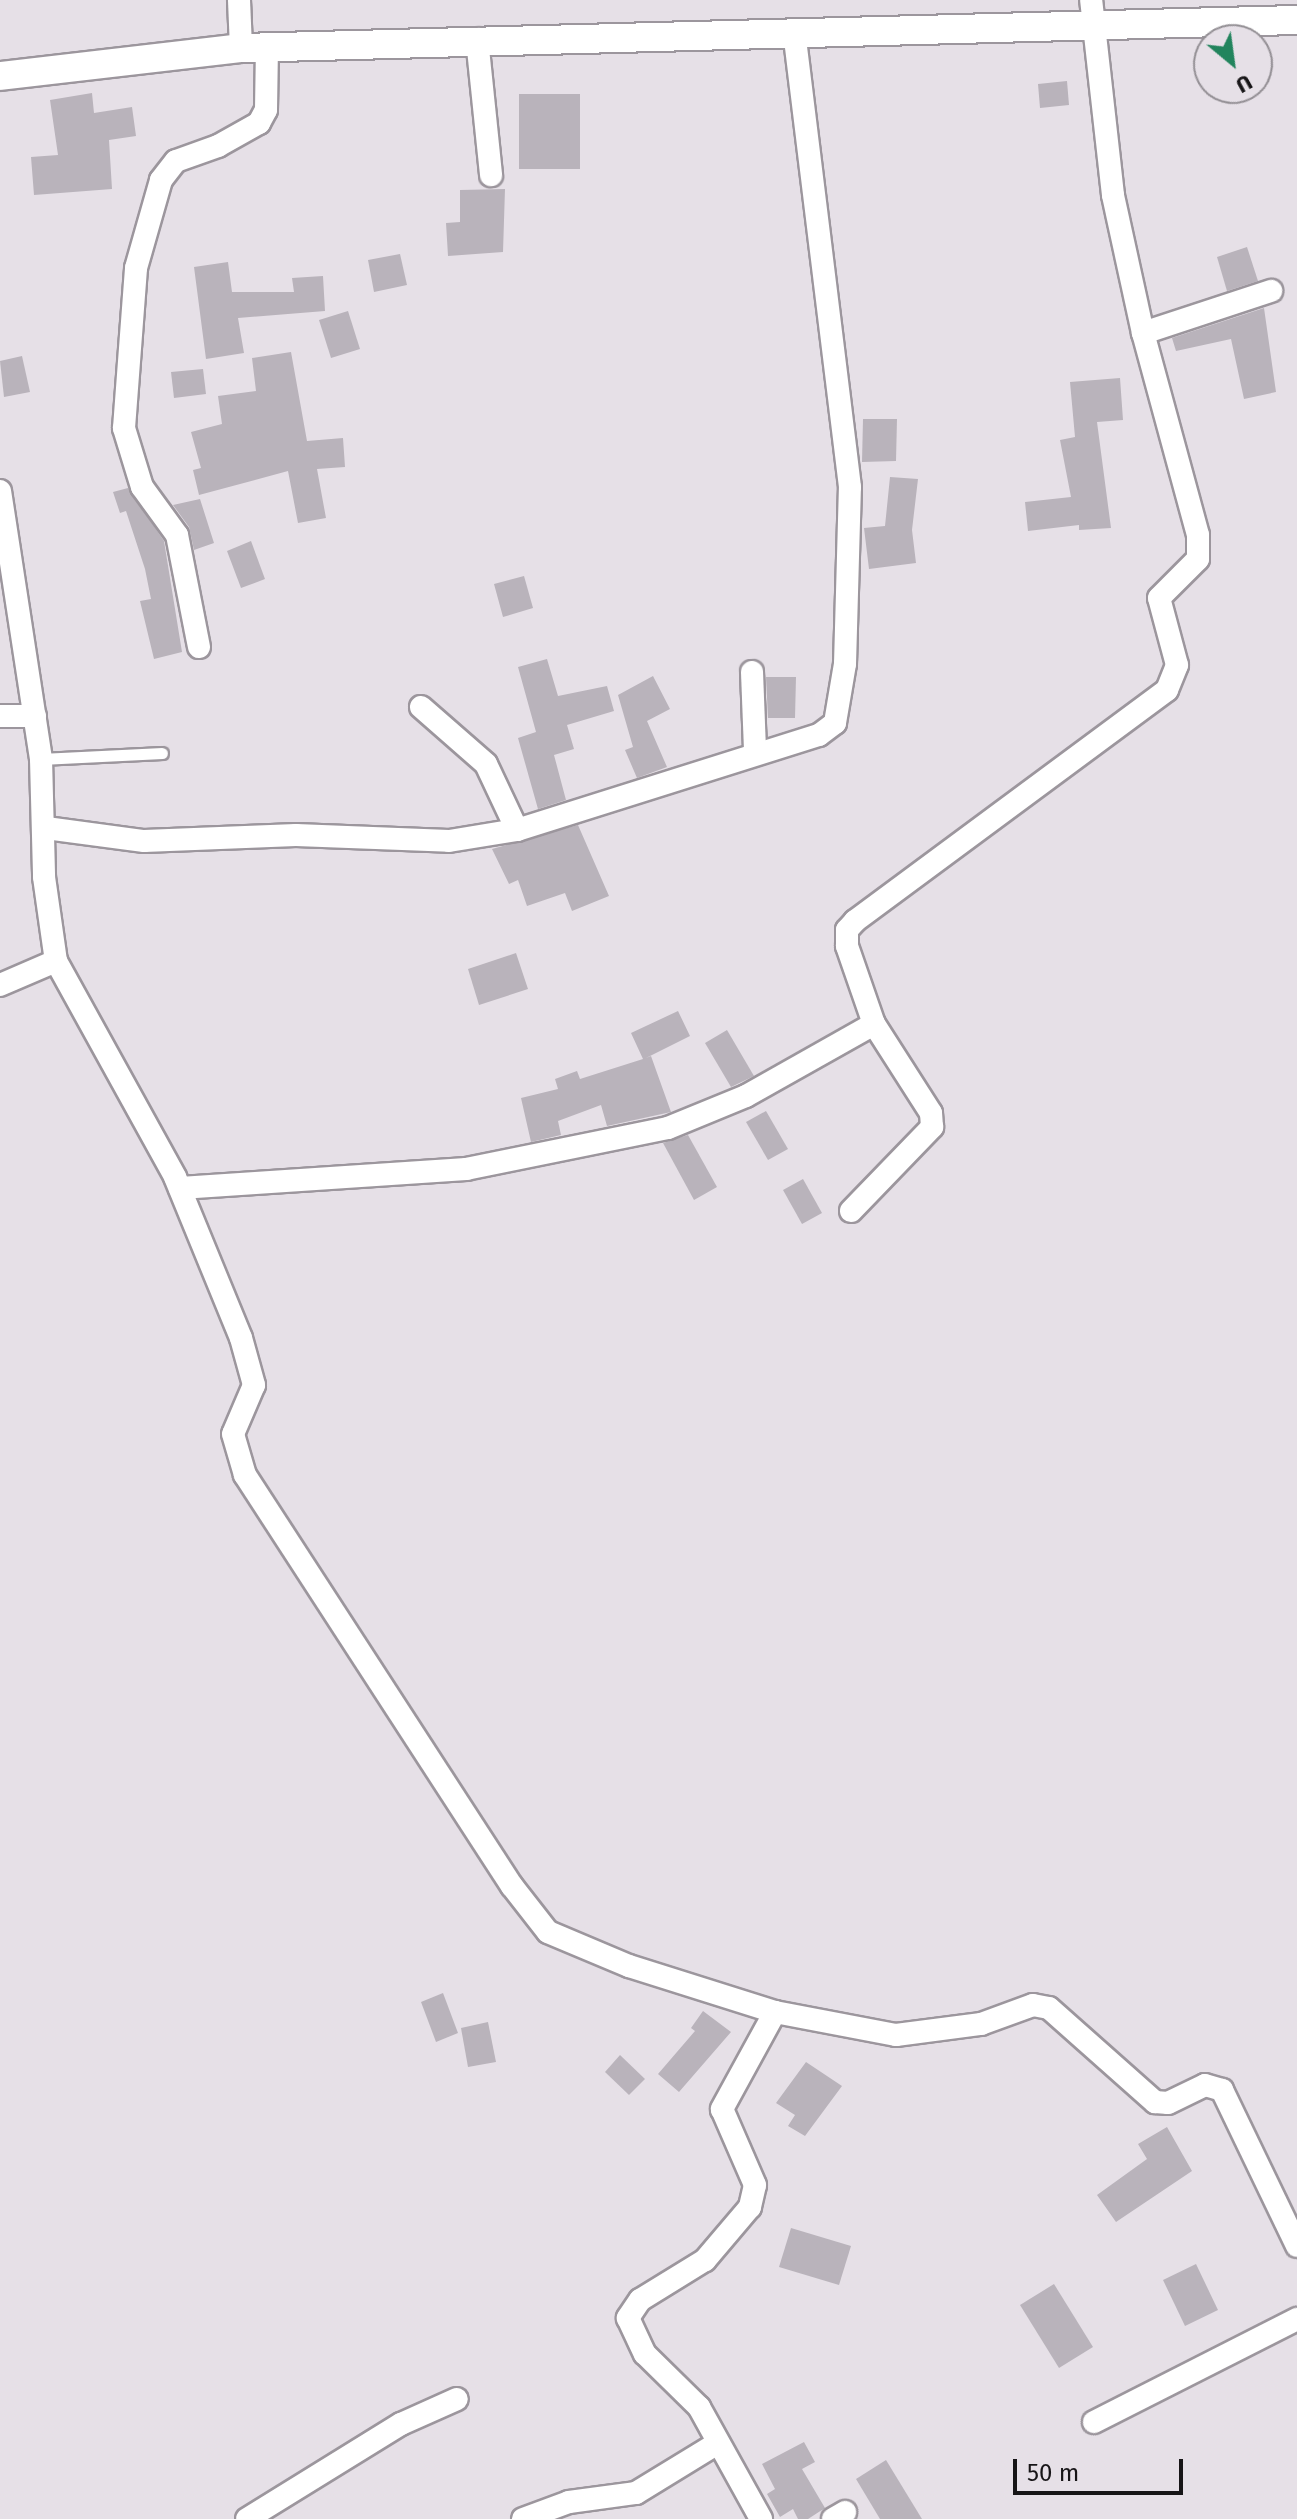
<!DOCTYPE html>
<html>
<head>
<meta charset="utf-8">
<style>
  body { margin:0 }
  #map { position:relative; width:1297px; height:2519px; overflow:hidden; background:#e6e0e7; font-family:"Fira Sans",sans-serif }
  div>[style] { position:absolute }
  .building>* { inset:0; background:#b9b3bb }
  .roads { filter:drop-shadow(2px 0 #9c969d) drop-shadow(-2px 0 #9c969d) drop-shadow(0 2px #9c969d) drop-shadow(0 -2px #9c969d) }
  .service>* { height:11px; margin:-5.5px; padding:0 5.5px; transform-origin:5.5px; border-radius:5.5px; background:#fff }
  .minor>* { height:22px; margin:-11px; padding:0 11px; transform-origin:11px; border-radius:11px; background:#fff }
  .tertiary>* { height:28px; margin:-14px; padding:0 14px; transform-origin:14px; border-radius:14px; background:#fff }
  span { translate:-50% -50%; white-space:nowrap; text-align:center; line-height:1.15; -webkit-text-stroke:6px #e6e0e7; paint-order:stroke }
  .north { position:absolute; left:1193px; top:24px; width:80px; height:80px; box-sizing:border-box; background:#e6e0e7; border:2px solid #938f94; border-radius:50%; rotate:151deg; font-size:22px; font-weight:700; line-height:32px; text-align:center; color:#171517 }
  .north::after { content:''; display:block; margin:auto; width:28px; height:36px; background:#22845d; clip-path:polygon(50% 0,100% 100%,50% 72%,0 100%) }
  .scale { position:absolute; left:1013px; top:2459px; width:170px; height:36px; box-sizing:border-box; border:4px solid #171517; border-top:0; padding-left:10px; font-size:24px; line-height:28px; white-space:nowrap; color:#171517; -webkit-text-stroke:6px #e6e0e7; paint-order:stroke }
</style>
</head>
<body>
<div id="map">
  <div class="building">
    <i style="clip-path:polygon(1067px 81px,1069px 105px,1040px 108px,1038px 84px)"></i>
    <i style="clip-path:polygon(92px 93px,94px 113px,132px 107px,136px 136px,109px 140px,112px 189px,34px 195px,31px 157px,58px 155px,50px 100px)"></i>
    <i style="clip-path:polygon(519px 94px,580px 94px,580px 169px,519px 169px)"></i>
    <i style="clip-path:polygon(505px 189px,503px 252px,448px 256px,446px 223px,460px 222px,460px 190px)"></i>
    <i style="clip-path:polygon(1247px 247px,1258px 281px,1227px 291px,1217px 257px)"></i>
    <i style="clip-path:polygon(400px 254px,407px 285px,374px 292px,368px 260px)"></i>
    <i style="clip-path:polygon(228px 262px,232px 292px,294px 292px,292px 278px,323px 276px,325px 311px,238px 318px,244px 353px,206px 359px,194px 267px)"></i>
    <i style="clip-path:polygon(1264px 308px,1276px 392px,1244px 399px,1231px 339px,1176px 351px,1172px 338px)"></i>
    <i style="clip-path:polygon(348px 311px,360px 349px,331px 358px,319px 320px)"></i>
    <i style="clip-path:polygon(291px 352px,307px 441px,343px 438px,345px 467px,317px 469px,326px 518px,298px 523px,288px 471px,199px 495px,193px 470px,201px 468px,191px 432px,222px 424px,218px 396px,256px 391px,252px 358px)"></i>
    <i style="clip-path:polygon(22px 356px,30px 392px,4px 397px,0 361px)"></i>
    <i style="clip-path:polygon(203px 369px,206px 394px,174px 398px,171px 372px)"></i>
    <i style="clip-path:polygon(1120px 378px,1123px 420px,1097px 422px,1111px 528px,1079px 530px,1079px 525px,1028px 531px,1025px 502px,1071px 497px,1060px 440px,1075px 437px,1070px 382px)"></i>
    <i style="clip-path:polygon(863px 419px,897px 419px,896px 461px,862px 462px)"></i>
    <i style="clip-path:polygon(890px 477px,918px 479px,912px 530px,916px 563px,869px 569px,864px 528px,885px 526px)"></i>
    <i style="clip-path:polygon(128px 488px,164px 541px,182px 652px,154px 659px,140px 601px,151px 599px,145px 569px,126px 511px,120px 513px,113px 492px)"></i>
    <i style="clip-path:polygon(200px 499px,214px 543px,194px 550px,189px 527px,173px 505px)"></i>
    <i style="clip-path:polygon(251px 541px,265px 579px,241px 588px,227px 551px)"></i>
    <i style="clip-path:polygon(524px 576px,533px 608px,503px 617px,494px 584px)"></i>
    <i style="clip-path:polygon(547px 659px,558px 696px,607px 686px,614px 711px,567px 725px,574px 749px,554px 755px,566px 800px,538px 809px,518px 738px,536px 732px,518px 667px)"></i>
    <i style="clip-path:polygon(653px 676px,670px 709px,647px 721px,667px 767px,637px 778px,625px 750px,633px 747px,618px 695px)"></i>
    <i style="clip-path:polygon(766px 677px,796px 677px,795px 718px,768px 718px)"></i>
    <i style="clip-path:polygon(578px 825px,609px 896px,572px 911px,565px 893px,527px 906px,518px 880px,509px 884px,492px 849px)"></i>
    <i style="clip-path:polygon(516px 953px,528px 989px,479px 1005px,468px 969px)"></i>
    <i style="clip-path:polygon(678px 1011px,690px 1036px,646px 1058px,651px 1056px,671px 1112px,607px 1126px,601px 1105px,558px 1121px,561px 1135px,531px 1142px,521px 1098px,558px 1089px,555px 1079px,577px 1071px,580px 1079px,643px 1059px,631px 1033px)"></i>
    <i style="clip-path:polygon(727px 1030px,754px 1076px,731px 1087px,705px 1043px)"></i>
    <i style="clip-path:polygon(766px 1111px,788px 1149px,768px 1160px,746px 1122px)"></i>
    <i style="clip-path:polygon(688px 1135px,717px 1187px,694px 1200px,663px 1143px)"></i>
    <i style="clip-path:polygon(803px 1179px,822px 1213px,802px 1224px,783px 1190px)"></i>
    <i style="clip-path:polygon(443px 1993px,458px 2033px,436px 2042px,421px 2002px)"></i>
    <i style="clip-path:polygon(703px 2011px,731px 2032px,679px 2092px,658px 2074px,695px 2031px,691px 2028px)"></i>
    <i style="clip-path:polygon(488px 2022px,496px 2062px,468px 2067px,461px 2028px)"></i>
    <i style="clip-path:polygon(620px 2055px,645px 2079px,629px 2095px,605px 2072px)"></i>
    <i style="clip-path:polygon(806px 2062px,842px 2086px,805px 2136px,788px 2126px,795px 2115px,776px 2103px)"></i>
    <i style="clip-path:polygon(1167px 2127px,1192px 2171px,1116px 2222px,1097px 2195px,1147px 2159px,1138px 2144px)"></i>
    <i style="clip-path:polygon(791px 2228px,851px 2246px,839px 2285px,779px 2267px)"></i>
    <i style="clip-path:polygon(1196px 2264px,1218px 2310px,1185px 2326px,1163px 2280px)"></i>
    <i style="clip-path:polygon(1054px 2284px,1093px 2347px,1059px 2368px,1020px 2305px)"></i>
    <i style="clip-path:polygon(804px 2442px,815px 2462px,802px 2469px,825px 2508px,808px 2519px,798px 2519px,793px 2509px,780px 2517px,767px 2494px,775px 2489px,762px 2464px)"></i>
    <i style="clip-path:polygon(886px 2460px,922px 2519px,880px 2519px,856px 2479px)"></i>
  </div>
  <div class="roads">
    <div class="service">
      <i style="left:41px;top:759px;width:121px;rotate:-2.8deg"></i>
    </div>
    <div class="minor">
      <i style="left:239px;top:0;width:48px;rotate:87.6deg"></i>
      <i style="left:477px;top:39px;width:137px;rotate:84.1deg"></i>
      <i style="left:1143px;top:333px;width:135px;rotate:-18.2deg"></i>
      <i style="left:0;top:491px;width:271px;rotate:81.3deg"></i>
      <i style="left:41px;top:759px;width:118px;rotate:88.5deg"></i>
      <i style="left:44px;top:877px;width:85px;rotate:81.9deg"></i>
      <i style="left:56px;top:961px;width:247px;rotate:61.1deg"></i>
      <i style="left:175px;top:1177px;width:174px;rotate:67.7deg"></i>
      <i style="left:241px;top:1338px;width:49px;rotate:74.5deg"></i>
      <i style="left:254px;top:1385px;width:53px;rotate:113.2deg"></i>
      <i style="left:233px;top:1434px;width:43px;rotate:73.7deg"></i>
      <i style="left:245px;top:1475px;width:490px;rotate:57deg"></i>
      <i style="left:512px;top:1886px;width:58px;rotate:52deg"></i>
      <i style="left:548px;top:1932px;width:88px;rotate:22.8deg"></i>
      <i style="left:629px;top:1966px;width:153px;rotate:17.5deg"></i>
      <i style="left:775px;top:2012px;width:111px;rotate:118.7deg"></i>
      <i style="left:722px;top:2109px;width:83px;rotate:66.5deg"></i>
      <i style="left:755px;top:2185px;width:23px;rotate:103deg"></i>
      <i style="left:750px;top:2207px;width:70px;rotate:130.3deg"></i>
      <i style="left:705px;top:2260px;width:76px;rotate:148.4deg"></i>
      <i style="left:640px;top:2300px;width:22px;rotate:124deg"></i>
      <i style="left:628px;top:2318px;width:40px;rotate:65deg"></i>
      <i style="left:645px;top:2354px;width:76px;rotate:44.5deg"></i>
      <i style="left:699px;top:2407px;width:128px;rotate:61deg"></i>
      <i style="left:199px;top:647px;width:114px;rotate:-101.1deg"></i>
      <i style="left:177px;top:535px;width:59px;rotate:-126.1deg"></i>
      <i style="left:142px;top:487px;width:62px;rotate:-107deg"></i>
      <i style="left:124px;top:428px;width:160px;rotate:-85.7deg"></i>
      <i style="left:136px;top:268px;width:91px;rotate:-74.1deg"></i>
      <i style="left:161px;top:180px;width:24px;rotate:-52deg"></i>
      <i style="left:176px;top:161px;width:45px;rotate:-19.7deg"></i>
      <i style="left:218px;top:146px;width:47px;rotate:-29.3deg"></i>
      <i style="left:259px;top:123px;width:15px;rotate:-62deg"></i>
      <i style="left:266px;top:110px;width:62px;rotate:-89.1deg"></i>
      <i style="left:752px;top:672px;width:79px;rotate:87.8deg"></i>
      <i style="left:421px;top:707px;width:86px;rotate:41.2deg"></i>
      <i style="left:486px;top:764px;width:73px;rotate:64.8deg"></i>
      <i style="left:0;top:716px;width:35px"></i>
      <i style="left:46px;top:828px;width:99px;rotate:7.6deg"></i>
      <i style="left:144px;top:841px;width:152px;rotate:-2.3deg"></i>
      <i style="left:296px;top:835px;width:153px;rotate:2.2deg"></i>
      <i style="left:449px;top:841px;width:69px;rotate:-9.2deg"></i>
      <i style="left:517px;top:830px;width:317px;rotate:-17.5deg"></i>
      <i style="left:819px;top:735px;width:20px;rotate:-37deg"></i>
      <i style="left:835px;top:723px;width:60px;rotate:-80.4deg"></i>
      <i style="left:845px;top:664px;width:177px;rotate:-88.4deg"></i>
      <i style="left:850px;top:487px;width:459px;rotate:-97deg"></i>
      <i style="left:0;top:985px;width:61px;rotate:-23.2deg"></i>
      <i style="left:180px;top:1188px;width:287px;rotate:-3.8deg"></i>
      <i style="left:466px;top:1169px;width:206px;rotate:-11.5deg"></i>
      <i style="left:668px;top:1128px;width:84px;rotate:-22.3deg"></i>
      <i style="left:746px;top:1096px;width:147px;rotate:-29.4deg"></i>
      <i style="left:874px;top:1024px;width:83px;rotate:-109.1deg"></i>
      <i style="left:847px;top:946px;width:16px;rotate:-90deg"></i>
      <i style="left:847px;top:930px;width:12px;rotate:-48deg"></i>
      <i style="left:855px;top:921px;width:388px;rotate:-36.5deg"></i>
      <i style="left:1167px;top:690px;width:27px;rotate:-68deg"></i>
      <i style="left:1177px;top:665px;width:69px;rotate:-105deg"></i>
      <i style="left:1159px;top:598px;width:55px;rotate:-45deg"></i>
      <i style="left:1198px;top:559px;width:24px;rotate:-90deg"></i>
      <i style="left:1198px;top:535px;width:209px;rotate:-105.2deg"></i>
      <i style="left:1143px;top:333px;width:141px;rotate:-102.3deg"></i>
      <i style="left:1113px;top:195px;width:196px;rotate:-96.4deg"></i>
      <i style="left:851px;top:1211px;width:117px;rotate:-46deg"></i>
      <i style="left:932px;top:1127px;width:14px;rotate:-94deg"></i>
      <i style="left:931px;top:1113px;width:106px;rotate:-122.6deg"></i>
      <i style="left:775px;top:2012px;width:123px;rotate:10.8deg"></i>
      <i style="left:896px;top:2035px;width:86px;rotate:-7.4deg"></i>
      <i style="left:981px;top:2024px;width:55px;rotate:-20.1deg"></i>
      <i style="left:1033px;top:2005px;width:16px;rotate:11deg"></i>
      <i style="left:1049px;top:2008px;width:142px;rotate:41.6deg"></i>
      <i style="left:1155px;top:2102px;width:13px;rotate:4deg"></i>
      <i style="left:1168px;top:2103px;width:41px;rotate:-25.9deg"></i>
      <i style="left:1205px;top:2085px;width:18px;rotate:16deg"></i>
      <i style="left:1222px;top:2090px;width:173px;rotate:64.3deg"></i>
      <i style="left:1094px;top:2422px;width:228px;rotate:-26.9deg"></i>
      <i style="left:247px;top:2519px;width:181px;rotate:-31.7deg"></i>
      <i style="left:401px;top:2424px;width:61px;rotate:-24.1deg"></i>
      <i style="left:523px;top:2519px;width:49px;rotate:-20.3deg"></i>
      <i style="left:569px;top:2502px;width:68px;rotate:-7.7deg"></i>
      <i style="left:636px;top:2493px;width:96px;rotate:-31.4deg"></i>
      <i style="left:833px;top:2519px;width:14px;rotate:-30deg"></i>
    </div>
    <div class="tertiary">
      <i style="left:0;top:76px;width:243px;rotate:-6.6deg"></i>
      <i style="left:241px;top:48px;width:1056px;rotate:-1.52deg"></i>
    </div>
  </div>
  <div class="north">U</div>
  <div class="scale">50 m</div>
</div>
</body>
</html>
